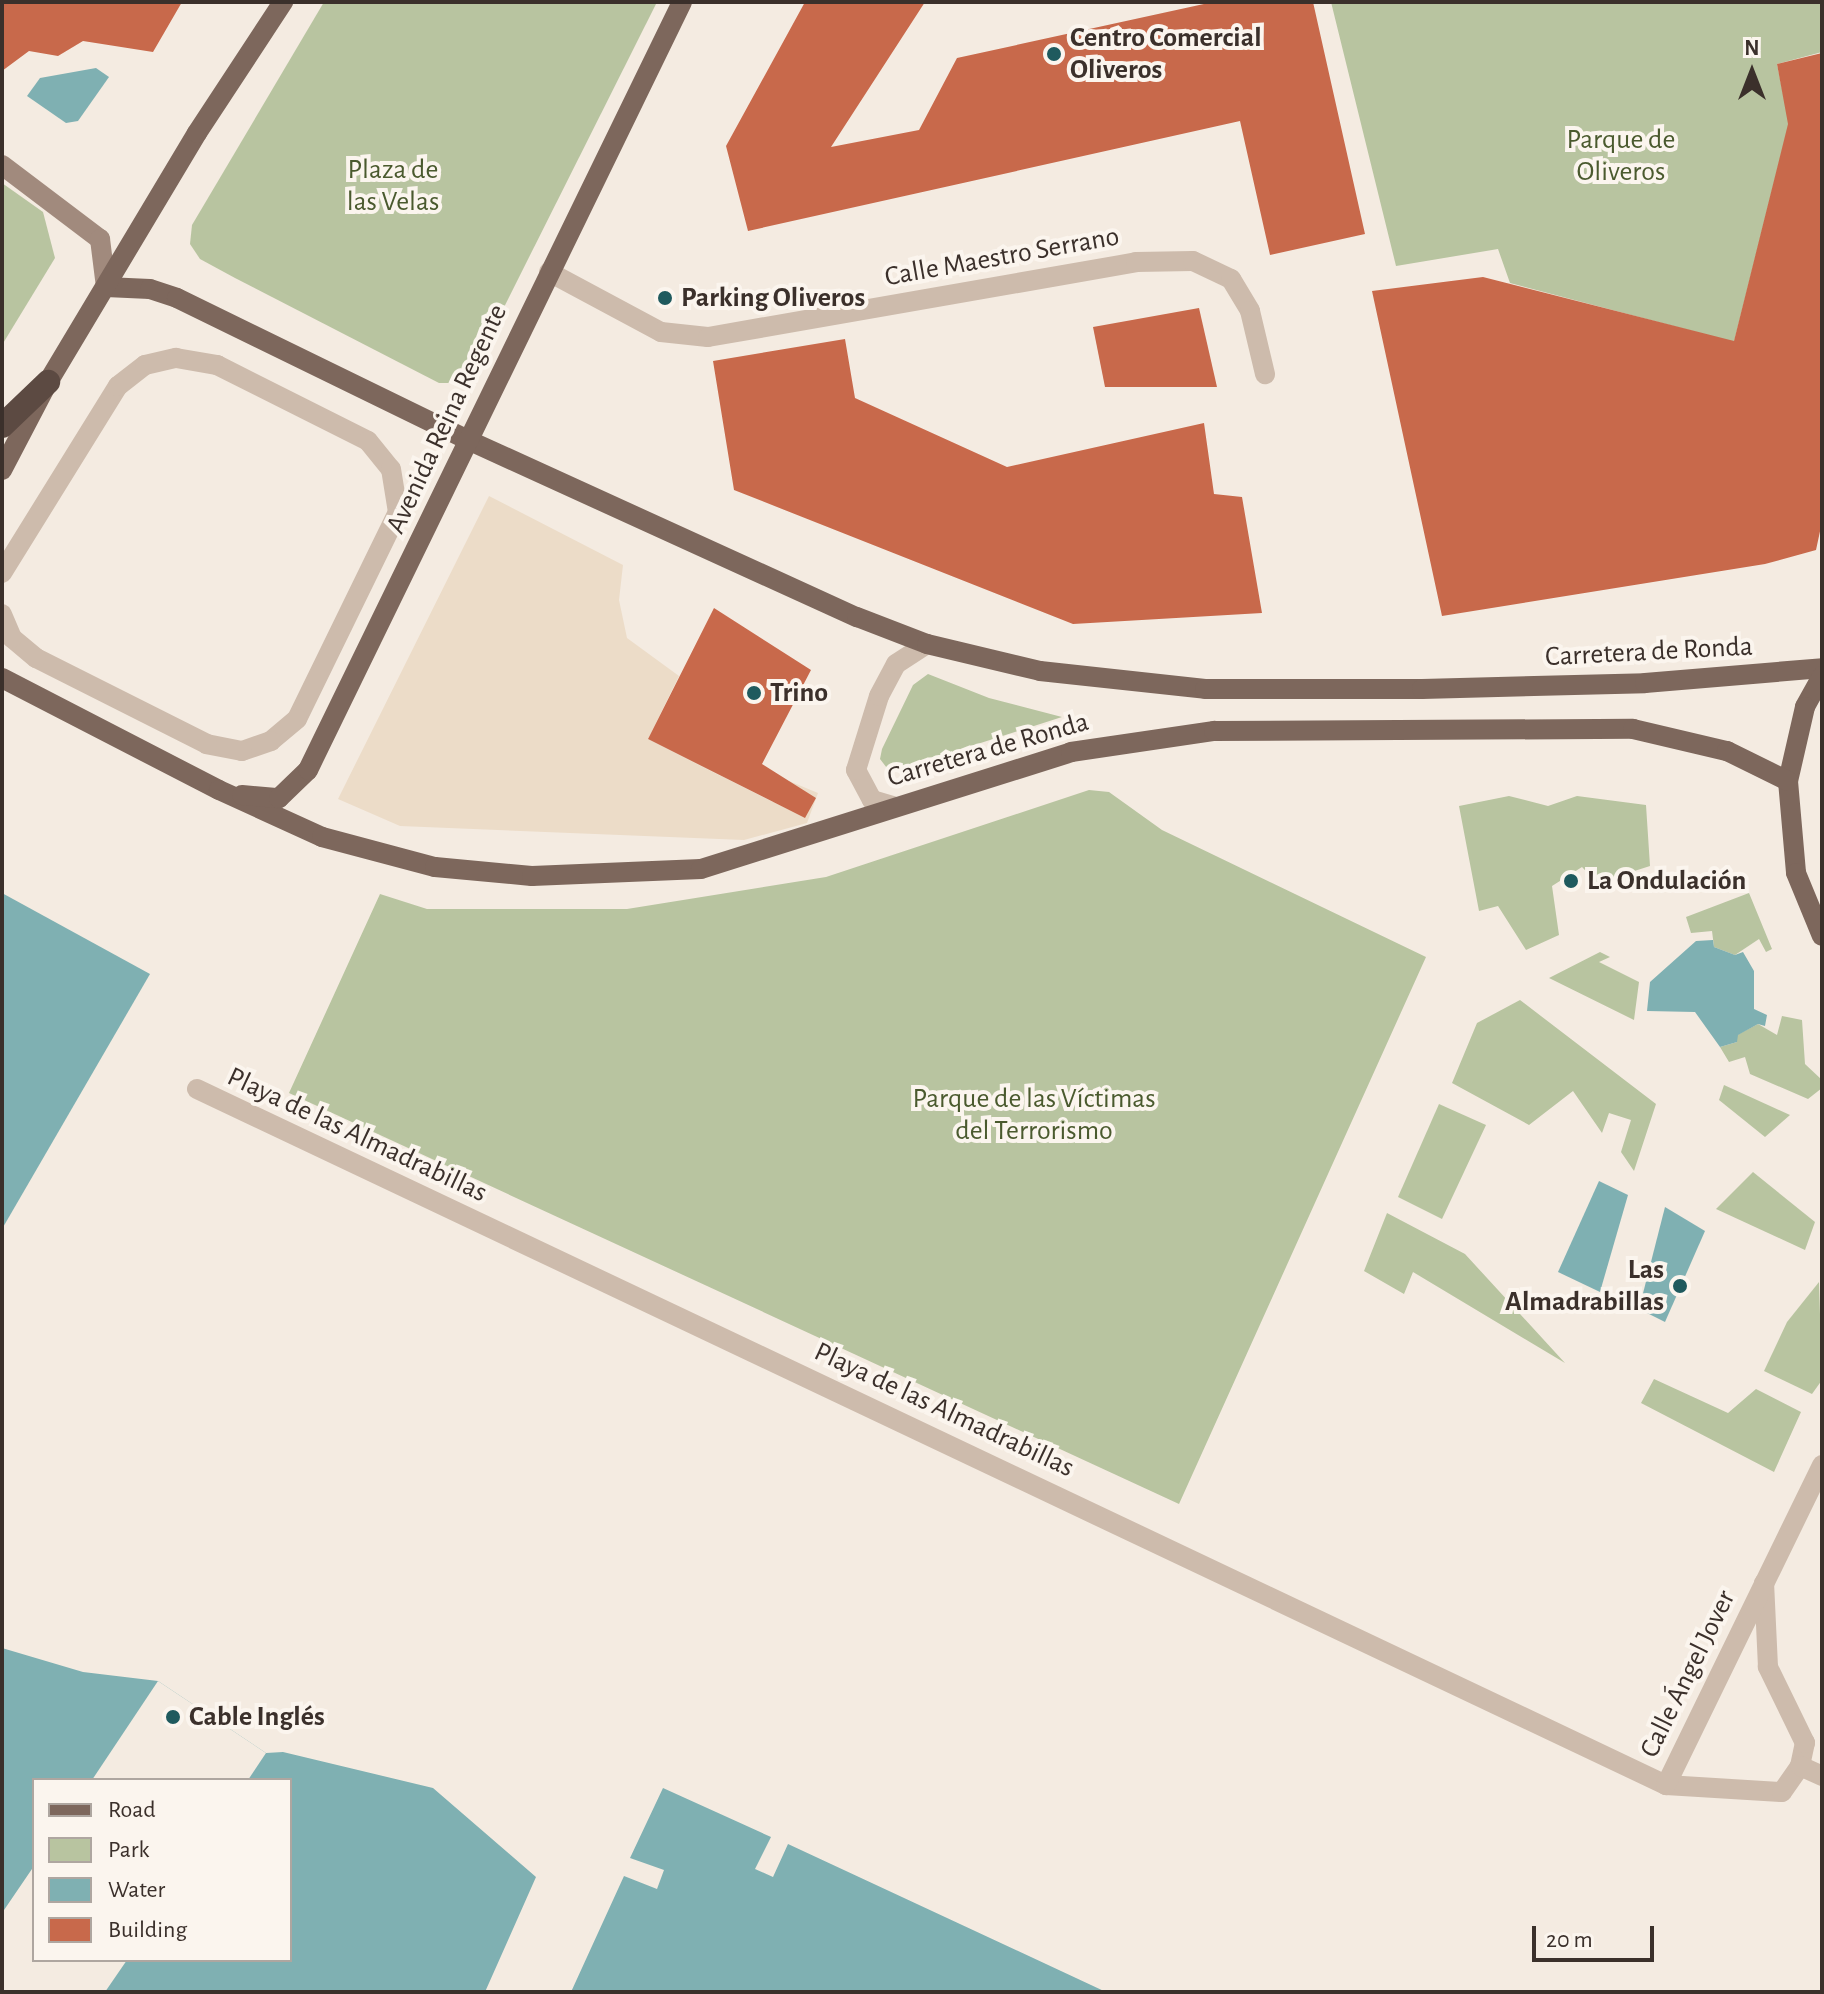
<!DOCTYPE html>
<html>
<head>
<meta charset="utf-8">
<style>
  body { margin:0 }
  #map { position:relative; width:1824px; height:1994px; overflow:hidden; background:#f4ebe1; font-family:"Alegreya Sans",sans-serif }
  div>[style] { position:absolute }
  .green>* { inset:0; background:#b8c4a0 }
  .plaza>* { inset:0; background:#ecdcc8 }
  .water>* { inset:0; background:#7fb0b2 }
  .pier>* { inset:0; background:#f4ebe1 }
  .building>* { inset:0; background:#c8694b }
  .street>* { height:20px; margin:-10px; padding:0 10px; transform-origin:10px; border-radius:10px; background:#cdbbac }
  .secondary>* { height:20px; margin:-10px; padding:0 10px; transform-origin:10px; border-radius:10px; background:#a18a7d }
  .primary>* { height:20px; margin:-10px; padding:0 10px; transform-origin:10px; border-radius:10px; background:#7d675c }
  .highway>* { height:24px; margin:-12px; padding:0 12px; transform-origin:12px; border-radius:12px; background:#5c4a42 }
  .dots>* { width:22px; height:22px; translate:-50% -50%; box-sizing:border-box; border:4px solid #fbf5ee; border-radius:50% }
  span { translate:-50% -50%; white-space:nowrap; text-align:center; line-height:1.15; -webkit-text-stroke:8px #fbf5ee; paint-order:stroke }
  .poi-label { font-size:28px; color:#3b302b; font-weight:700 }
  .left { translate:0 -50%; text-align:left }
  .right { translate:-100% -50%; text-align:right }
  .park-label { font-size:28px; color:#4a5a2e }
  .street-label { font-size:28px; color:#3b302b }
  .frame { position:absolute; inset:0; border:4px solid #3b302b; pointer-events:none }
  .legend { position:absolute; left:32px; top:1778px; width:260px; height:184px; box-sizing:border-box; background:#fbf5ee; border:2px solid #aea6a0; margin:0; padding:10px 14px; list-style:none; font-size:24px; color:#3b302b }
  .legend li { display:flex; align-items:center; gap:16px; height:40px }
  .legend b { width:40px; border:2px solid #aea6a0 }
  .north { position:absolute; left:1712px; top:32px; width:80px; height:80px; -webkit-text-stroke:6px #fbf5ee; paint-order:stroke; rotate:0deg; font-size:22px; font-weight:700; line-height:32px; text-align:center; color:#3b302b }
  .north::after { content:''; display:block; margin:auto; width:28px; height:36px; background:#3b302b; clip-path:polygon(50% 0,100% 100%,50% 72%,0 100%) }
  .scale { position:absolute; left:1532px; top:1926px; width:122px; height:36px; box-sizing:border-box; border:4px solid #3b302b; border-top:0; padding-left:10px; font-size:24px; line-height:28px; white-space:nowrap; color:#3b302b; -webkit-text-stroke:6px #fbf5ee; paint-order:stroke }
</style>
</head>
<body>
<div id="map">
  <div class="green">
    <i style="clip-path:polygon(324px 2px,657px 2px,472px 371px,457px 383px,439px 383px,235px 278px,200px 259px,190px 244px,192px 225px)"></i>
    <i style="clip-path:polygon(1331px 2px,1822px 2px,1822px 52px,1777px 64px,1789px 123px,1734px 342px,1510px 283px,1498px 249px,1396px 266px)"></i>
    <i style="clip-path:polygon(2px 183px,43px 212px,55px 258px,2px 345px)"></i>
    <i style="clip-path:polygon(928px 674px,989px 698px,1062px 717px,890px 772px,880px 759px,882px 749px,913px 685px)"></i>
    <i style="clip-path:polygon(1089px 790px,1109px 792px,1162px 830px,1426px 957px,1179px 1504px,289px 1093px,380px 894px,427px 909px,627px 909px,826px 877px)"></i>
    <i style="clip-path:polygon(1509px 796px,1548px 806px,1577px 796px,1646px 805px,1650px 866px,1597px 883px,1582px 867px,1552px 886px,1559px 935px,1526px 950px,1498px 906px,1479px 911px,1459px 806px)"></i>
    <i style="clip-path:polygon(1749px 893px,1772px 949px,1766px 952px,1759px 939px,1735px 955px,1714px 947px,1712px 931px,1691px 933px,1686px 917px)"></i>
    <i style="clip-path:polygon(1600px 952px,1610px 957px,1599px 962px,1639px 982px,1634px 1020px,1549px 978px)"></i>
    <i style="clip-path:polygon(1520px 1000px,1656px 1104px,1634px 1171px,1621px 1152px,1631px 1120px,1609px 1113px,1602px 1133px,1573px 1091px,1529px 1125px,1452px 1083px,1477px 1023px)"></i>
    <i style="clip-path:polygon(1782px 1016px,1802px 1020px,1805px 1064px,1822px 1080px,1822px 1088px,1808px 1099px,1750px 1074px,1745px 1057px,1729px 1062px,1720px 1047px,1737px 1042px,1737px 1035px,1758px 1024px,1777px 1035px)"></i>
    <i style="clip-path:polygon(1724px 1085px,1790px 1115px,1765px 1137px,1719px 1100px)"></i>
    <i style="clip-path:polygon(1439px 1104px,1486px 1125px,1442px 1219px,1398px 1197px)"></i>
    <i style="clip-path:polygon(1753px 1172px,1815px 1222px,1805px 1250px,1716px 1209px)"></i>
    <i style="clip-path:polygon(1387px 1213px,1465px 1254px,1565px 1363px,1413px 1272px,1404px 1294px,1364px 1271px)"></i>
    <i style="clip-path:polygon(1819px 1282px,1822px 1380px,1812px 1394px,1764px 1371px,1787px 1322px)"></i>
    <i style="clip-path:polygon(1654px 1379px,1728px 1413px,1756px 1389px,1801px 1412px,1774px 1472px,1641px 1403px)"></i>
  </div>
  <div class="plaza">
    <i style="clip-path:polygon(489px 496px,623px 565px,619px 600px,627px 638px,679px 676px,648px 739px,773px 802px,789px 781px,818px 793px,807px 823px,744px 840px,400px 826px,338px 799px)"></i>
  </div>
  <div class="water">
    <i style="clip-path:polygon(96px 68px,109px 77px,78px 121px,66px 123px,27px 96px,40px 78px)"></i>
    <i style="clip-path:polygon(2px 893px,150px 974px,2px 1229px)"></i>
    <i style="clip-path:polygon(1713px 940px,1714px 947px,1735px 955px,1743px 952px,1754px 971px,1754px 1009px,1767px 1015px,1765px 1026px,1758px 1024px,1738px 1035px,1737px 1042px,1720px 1047px,1695px 1012px,1647px 1011px,1650px 982px,1696px 941px)"></i>
    <i style="clip-path:polygon(1599px 1181px,1628px 1195px,1600px 1292px,1558px 1272px)"></i>
    <i style="clip-path:polygon(1665px 1207px,1705px 1231px,1665px 1322px,1639px 1309px)"></i>
    <i style="clip-path:polygon(evenodd,2px 1648px,83px 1672px,158px 1681px,266px 1753px,283px 1752px,433px 1788px,536px 1877px,485px 1992px,2px 1992px,2px 1648px,34px 1780px,290px 1780px,290px 1960px,34px 1960px,34px 1780px)"></i>
    <i style="clip-path:polygon(663px 1788px,771px 1837px,755px 1869px,773px 1877px,788px 1844px,1106px 1992px,571px 1992px,624px 1876px,657px 1889px,664px 1870px,630px 1858px)"></i>
  </div>
  <div class="pier">
    <i style="clip-path:polygon(158px 1681px,266px 1753px,248px 1780px,92px 1780px)"></i>
    <i style="clip-path:polygon(34px 1866px,34px 1960px,127px 1960px,105px 1992px,2px 1992px,2px 1913px)"></i>
  </div>
  <div class="building">
    <i style="clip-path:polygon(2px 2px,182px 2px,153px 52px,83px 41px,58px 56px,29px 51px,2px 71px)"></i>
    <i style="clip-path:polygon(805px 2px,925px 2px,831px 147px,919px 130px,957px 58px,1213px 2px,1313px 2px,1365px 234px,1270px 255px,1240px 121px,748px 231px,726px 146px)"></i>
    <i style="clip-path:polygon(1822px 53px,1822px 522px,1816px 550px,1765px 564px,1442px 616px,1372px 291px,1483px 277px,1734px 341px,1788px 124px,1777px 64px)"></i>
    <i style="clip-path:polygon(1199px 308px,1217px 387px,1105px 387px,1093px 327px)"></i>
    <i style="clip-path:polygon(845px 339px,855px 398px,1007px 467px,1204px 423px,1214px 494px,1242px 497px,1262px 613px,1073px 624px,734px 490px,713px 361px)"></i>
    <i style="clip-path:polygon(714px 608px,811px 670px,762px 764px,816px 798px,805px 818px,648px 739px)"></i>
  </div>
  <div class="street">
    <i style="left:549px;top:272px;width:127px;rotate:28.2deg"></i>
    <i style="left:661px;top:332px;width:47px;rotate:6.1deg"></i>
    <i style="left:708px;top:337px;width:435px;rotate:-9.9deg"></i>
    <i style="left:1136px;top:262px;width:57px;rotate:-1deg"></i>
    <i style="left:1193px;top:261px;width:42px;rotate:25.3deg"></i>
    <i style="left:1231px;top:279px;width:37px;rotate:59deg"></i>
    <i style="left:1250px;top:311px;width:65px;rotate:76.6deg"></i>
    <i style="left:2px;top:573px;width:220px;rotate:-58.2deg"></i>
    <i style="left:118px;top:386px;width:34px;rotate:-38deg"></i>
    <i style="left:145px;top:365px;width:32px;rotate:-13deg"></i>
    <i style="left:176px;top:358px;width:42px;rotate:9.7deg"></i>
    <i style="left:217px;top:365px;width:169px;rotate:26.7deg"></i>
    <i style="left:368px;top:441px;width:36px;rotate:51deg"></i>
    <i style="left:391px;top:469px;width:44px;rotate:80.8deg"></i>
    <i style="left:398px;top:512px;width:230px;rotate:116deg"></i>
    <i style="left:297px;top:719px;width:34px;rotate:140deg"></i>
    <i style="left:271px;top:741px;width:31px;rotate:161deg"></i>
    <i style="left:242px;top:751px;width:36px;rotate:-169deg"></i>
    <i style="left:207px;top:744px;width:191px;rotate:-153.3deg"></i>
    <i style="left:36px;top:658px;width:31px;rotate:-140deg"></i>
    <i style="left:12px;top:638px;width:26px;rotate:-113deg"></i>
    <i style="left:893px;top:806px;width:22px;rotate:-164deg"></i>
    <i style="left:872px;top:800px;width:34px;rotate:-118deg"></i>
    <i style="left:856px;top:770px;width:77px;rotate:-72.7deg"></i>
    <i style="left:879px;top:696px;width:36px;rotate:-62deg"></i>
    <i style="left:896px;top:664px;width:37px;rotate:-33deg"></i>
    <i style="left:197px;top:1089px;width:1626px;rotate:25.35deg"></i>
    <i style="left:1666px;top:1785px;width:116px;rotate:3.5deg"></i>
    <i style="left:1782px;top:1792px;width:32px;rotate:-55deg"></i>
    <i style="left:1800px;top:1766px;width:24px;rotate:-78deg"></i>
    <i style="left:1805px;top:1743px;width:85px;rotate:-116deg"></i>
    <i style="left:1768px;top:1667px;width:84px;rotate:-92.7deg"></i>
    <i style="left:1800px;top:1766px;width:24px;rotate:24deg"></i>
    <i style="left:1666px;top:1785px;width:356px;rotate:-64deg"></i>
  </div>
  <div class="secondary">
    <i style="left:2px;top:165px;width:123px;rotate:37.1deg"></i>
    <i style="left:100px;top:239px;width:48px;rotate:82.9deg"></i>
  </div>
  <div class="primary">
    <i style="left:106px;top:287px;width:44px;rotate:2.6deg"></i>
    <i style="left:150px;top:289px;width:28px;rotate:18deg"></i>
    <i style="left:177px;top:298px;width:326px;rotate:26deg"></i>
    <i style="left:470px;top:441px;width:425px;rotate:24.5deg"></i>
    <i style="left:857px;top:617px;width:75px;rotate:21.1deg"></i>
    <i style="left:927px;top:644px;width:116px;rotate:13.4deg"></i>
    <i style="left:1040px;top:671px;width:166px;rotate:6.2deg"></i>
    <i style="left:1205px;top:689px;width:217px"></i>
    <i style="left:1422px;top:689px;width:223px;rotate:-1.5deg"></i>
    <i style="left:1645px;top:683px;width:178px;rotate:-4.8deg"></i>
    <i style="left:2px;top:470px;width:99px;rotate:-62.4deg"></i>
    <i style="left:48px;top:382px;width:290px;rotate:-59.1deg"></i>
    <i style="left:197px;top:133px;width:157px;rotate:-56.7deg"></i>
    <i style="left:1822px;top:676px;width:35px;rotate:119deg"></i>
    <i style="left:1805px;top:707px;width:76px;rotate:102.9deg"></i>
    <i style="left:1788px;top:781px;width:92px;rotate:85deg"></i>
    <i style="left:1796px;top:873px;width:68px;rotate:67.6deg"></i>
    <i style="left:2px;top:678px;width:244px;rotate:27.3deg"></i>
    <i style="left:219px;top:790px;width:113px;rotate:24.5deg"></i>
    <i style="left:322px;top:837px;width:117px;rotate:14.9deg"></i>
    <i style="left:435px;top:867px;width:97px;rotate:5.3deg"></i>
    <i style="left:532px;top:876px;width:169px;rotate:-2.4deg"></i>
    <i style="left:701px;top:869px;width:388px;rotate:-17.5deg"></i>
    <i style="left:1071px;top:752px;width:145px;rotate:-8.4deg"></i>
    <i style="left:1214px;top:731px;width:419px;rotate:-0.3deg"></i>
    <i style="left:1633px;top:729px;width:97px;rotate:13.2deg"></i>
    <i style="left:1727px;top:751px;width:68px;rotate:26.2deg"></i>
    <i style="left:242px;top:795px;width:37px;rotate:5deg"></i>
    <i style="left:279px;top:798px;width:40px;rotate:-44deg"></i>
    <i style="left:308px;top:770px;width:854px;rotate:-64.03deg"></i>
  </div>
  <div class="highway">
    <i style="left:2px;top:426px;width:64px;rotate:-43.7deg"></i>
  </div>
  <div class="dots">
    <i style="left:1054px;top:54px;background:#1f5a5e"></i>
    <i style="left:665px;top:298px;background:#1f5a5e"></i>
    <i style="left:754px;top:693px;background:#1f5a5e"></i>
    <i style="left:1571px;top:881px;background:#1f5a5e"></i>
    <i style="left:1680px;top:1286px;background:#1f5a5e"></i>
    <i style="left:173px;top:1717px;background:#1f5a5e"></i>
  </div>
  <div class="poi-label">
    <span class="left" style="left:1070px;top:54px">Centro Comercial<br>Oliveros</span>
    <span class="left" style="left:681px;top:298px">Parking Oliveros</span>
    <span class="left" style="left:770px;top:693px">Trino</span>
    <span class="left" style="left:1587px;top:881px">La Ondulación</span>
    <span class="right" style="left:1664px;top:1286px">Las<br>Almadrabillas</span>
    <span class="left" style="left:189px;top:1717px">Cable Inglés</span>
  </div>
  <div class="park-label">
    <span style="left:1621px;top:156px">Parque de<br>Oliveros</span>
    <span style="left:393px;top:186px">Plaza de<br>las Velas</span>
    <span style="left:1034px;top:1115px">Parque de las Víctimas<br>del Terrorismo</span>
  </div>
  <div class="street-label">
    <span style="left:1002px;top:257px;rotate:-10deg">Calle Maestro Serrano</span>
    <span style="left:447px;top:419px;rotate:-65deg">Avenida Reina Regente</span>
    <span style="left:1649px;top:652px;rotate:-3deg">Carretera de Ronda</span>
    <span style="left:988px;top:750px;rotate:-16deg">Carretera de Ronda</span>
    <span style="left:357px;top:1135px;rotate:25deg">Playa de las Almadrabillas</span>
    <span style="left:944px;top:1410px;rotate:25deg">Playa de las Almadrabillas</span>
    <span style="left:1688px;top:1674px;rotate:-64deg">Calle Ángel Jover</span>
  </div>
  <div class="frame"></div>
  <ul class="legend">
  <li><b style="height:10px;background:#7d675c"></b>Road</li>
  <li><b style="height:22px;background:#b8c4a0"></b>Park</li>
  <li><b style="height:22px;background:#7fb0b2"></b>Water</li>
  <li><b style="height:22px;background:#c8694b"></b>Building</li>
  </ul>
  <div class="north">N</div>
  <div class="scale">20 m</div>
</div>
</body>
</html>
